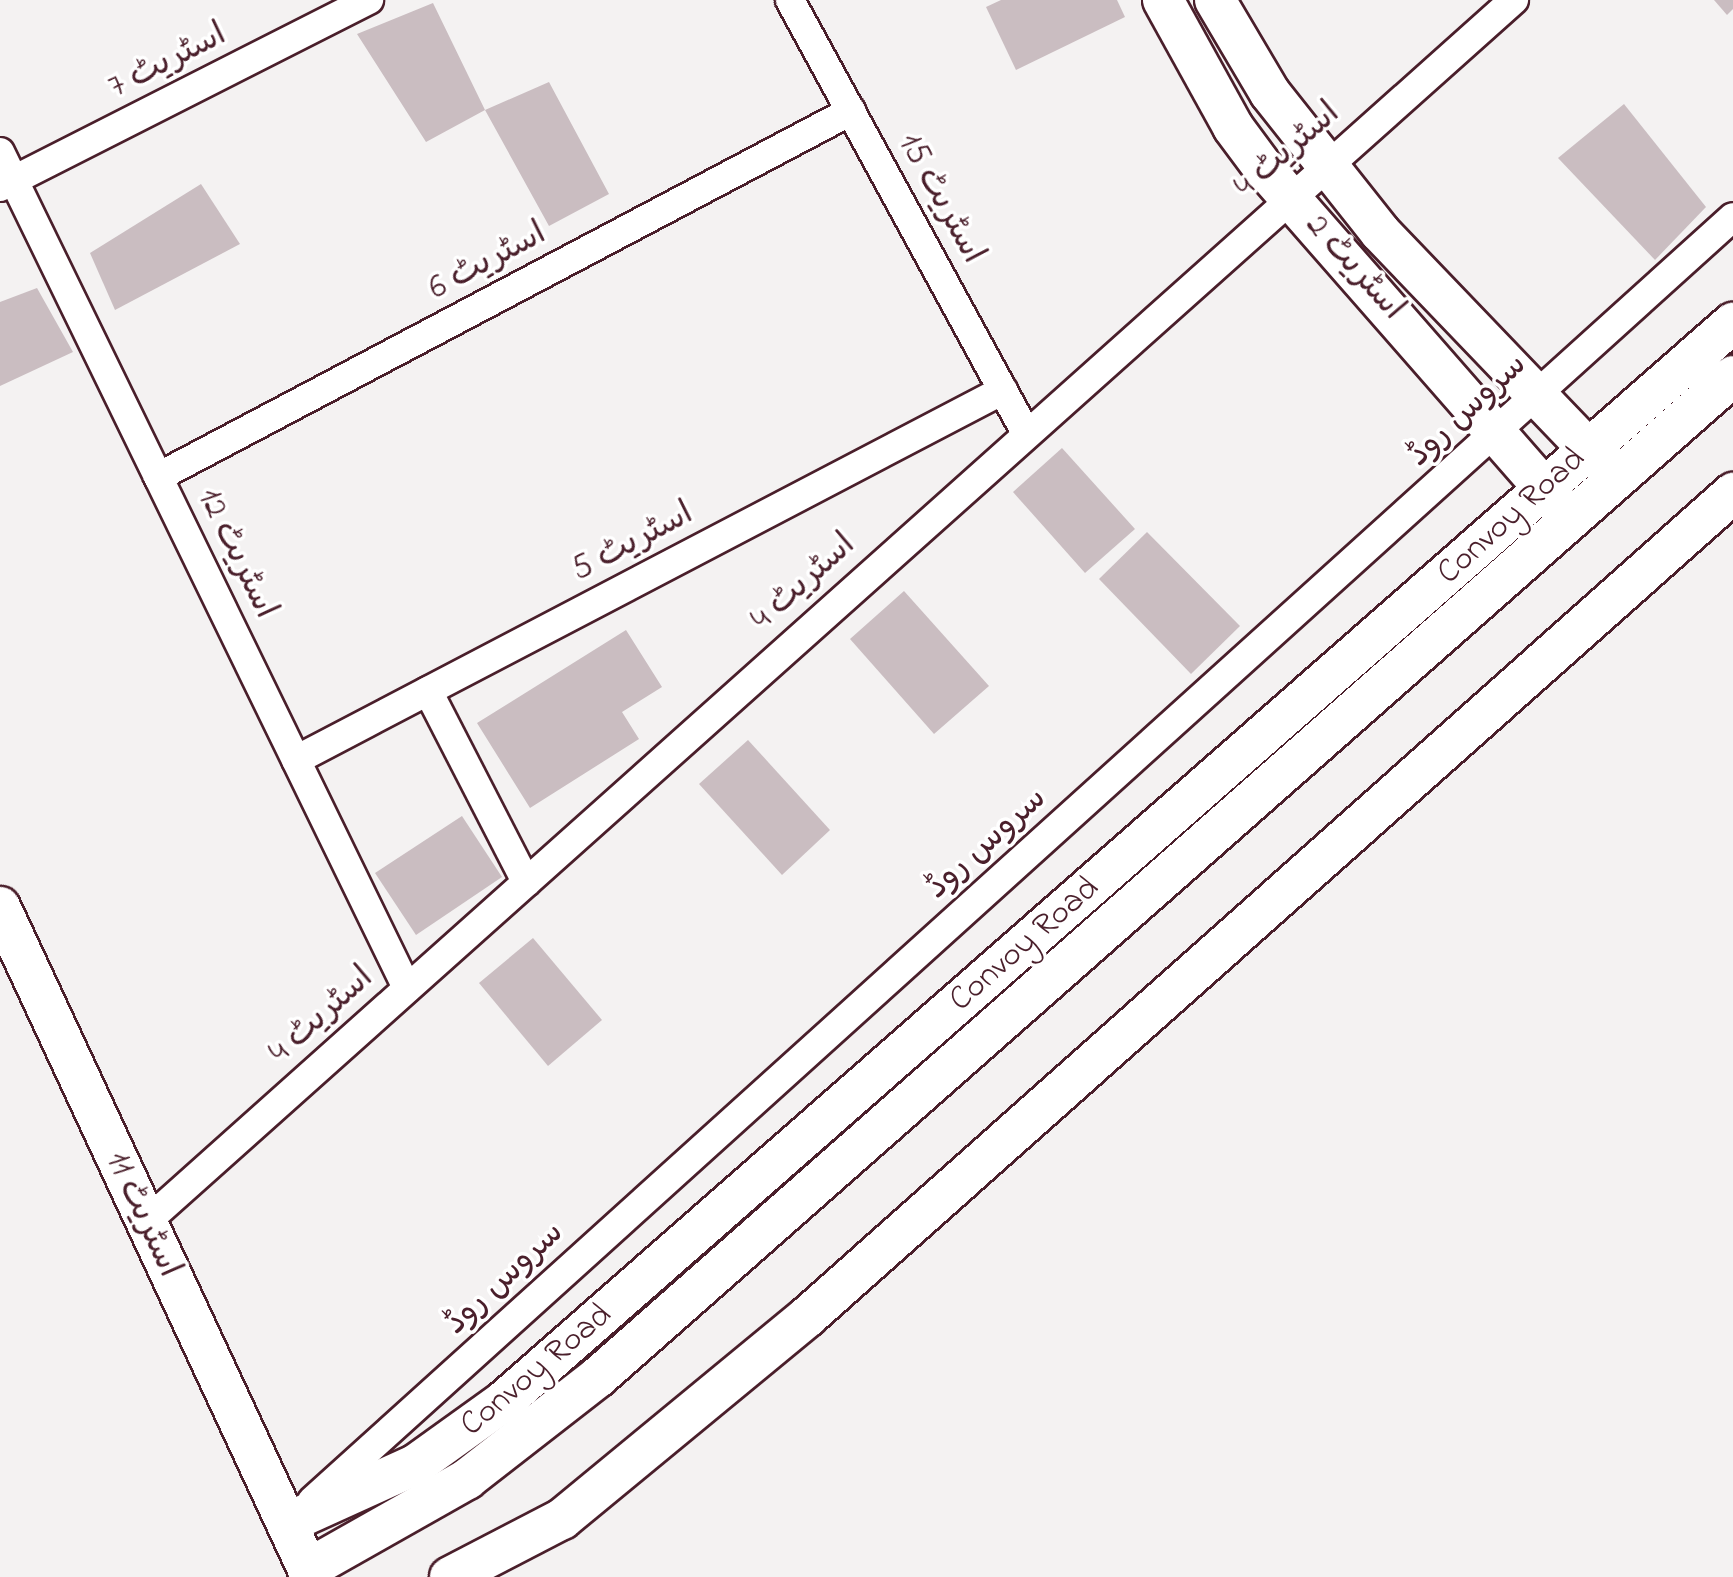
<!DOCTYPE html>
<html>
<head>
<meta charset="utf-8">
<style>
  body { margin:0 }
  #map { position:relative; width:1733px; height:1577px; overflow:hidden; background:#f4f2f2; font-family:"Indie Flower","Playpen Sans Arabic",sans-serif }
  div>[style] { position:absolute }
  .building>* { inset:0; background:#cabdc1 }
  .roads { filter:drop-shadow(2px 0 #4a1f2b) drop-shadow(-2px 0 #4a1f2b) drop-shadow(0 2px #4a1f2b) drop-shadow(0 -2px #4a1f2b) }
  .street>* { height:28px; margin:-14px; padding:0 14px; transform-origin:14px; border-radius:14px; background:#fff }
  .secondary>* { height:40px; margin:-20px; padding:0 20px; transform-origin:20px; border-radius:20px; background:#fff }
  span { translate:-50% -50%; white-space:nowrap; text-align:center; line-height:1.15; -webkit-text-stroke:7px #fff; paint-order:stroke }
  .street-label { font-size:34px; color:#4a1f2b }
</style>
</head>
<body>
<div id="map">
  <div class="building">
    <i style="clip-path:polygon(1001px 0,1117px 0,1125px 17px,1016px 70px,986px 7px)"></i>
    <i style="clip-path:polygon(1714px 0,1733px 0,1733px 9px,1727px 15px)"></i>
    <i style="clip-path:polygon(433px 3px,485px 110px,549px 82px,609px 194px,549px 226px,485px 110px,426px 142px,357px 34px)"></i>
    <i style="clip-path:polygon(1624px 104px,1706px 207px,1655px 260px,1558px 158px)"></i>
    <i style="clip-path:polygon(201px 184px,240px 244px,115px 310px,90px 253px)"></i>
    <i style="clip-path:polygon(37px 288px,73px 352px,0 386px,0 302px)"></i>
    <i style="clip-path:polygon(1062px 448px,1135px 529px,1085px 573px,1013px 492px)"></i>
    <i style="clip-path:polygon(1147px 532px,1240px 626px,1191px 674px,1099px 579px)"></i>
    <i style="clip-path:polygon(904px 591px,989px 686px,934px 734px,850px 639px)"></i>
    <i style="clip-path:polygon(626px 630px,662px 687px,622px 712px,639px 739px,530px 808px,477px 723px)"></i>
    <i style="clip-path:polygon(748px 740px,830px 830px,782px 875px,699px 784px)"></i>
    <i style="clip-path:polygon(462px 816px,502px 877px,416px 935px,375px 873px)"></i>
    <i style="clip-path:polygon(533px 938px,602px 1020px,548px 1066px,479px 983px)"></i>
  </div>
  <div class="roads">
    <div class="street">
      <i style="left:790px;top:0;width:493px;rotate:61.4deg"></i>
      <i style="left:0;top:152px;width:930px;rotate:64.04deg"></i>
      <i style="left:0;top:187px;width:414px;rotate:-26.9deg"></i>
      <i style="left:158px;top:477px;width:784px;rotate:-27.84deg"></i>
      <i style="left:428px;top:691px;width:215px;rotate:62.8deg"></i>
      <i style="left:296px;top:760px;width:798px;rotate:-27.62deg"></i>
      <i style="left:145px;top:1223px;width:1836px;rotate:-41.78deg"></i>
      <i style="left:312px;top:1501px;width:1915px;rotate:-42.1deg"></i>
    </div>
    <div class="secondary">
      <i style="left:1163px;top:0;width:145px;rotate:61.1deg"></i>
      <i style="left:1233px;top:127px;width:49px;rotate:53.4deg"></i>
      <i style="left:1262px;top:166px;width:457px;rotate:48.8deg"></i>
      <i style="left:1215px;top:0;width:108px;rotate:59.4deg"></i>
      <i style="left:1270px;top:93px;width:177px;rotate:51.6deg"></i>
      <i style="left:1380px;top:232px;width:327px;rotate:46.2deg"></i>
      <i style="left:0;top:907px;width:730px;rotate:65.05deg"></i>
      <i style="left:308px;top:1569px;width:183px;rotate:-29.5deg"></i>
      <i style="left:467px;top:1479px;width:166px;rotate:-37.9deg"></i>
      <i style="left:598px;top:1377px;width:1513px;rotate:-41.41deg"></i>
      <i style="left:287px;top:1523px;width:141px;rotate:-24.4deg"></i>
      <i style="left:415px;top:1465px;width:110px;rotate:-35.7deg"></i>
      <i style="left:504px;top:1401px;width:1635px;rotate:-41.26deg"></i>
      <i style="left:450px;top:1577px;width:126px;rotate:-27.4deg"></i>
      <i style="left:562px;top:1519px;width:318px;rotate:-39.5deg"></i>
      <i style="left:807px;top:1317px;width:1240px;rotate:-41.66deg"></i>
    </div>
  </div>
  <div class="street-label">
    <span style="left:168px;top:62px;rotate:-27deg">اسٹریٹ 7</span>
    <span style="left:1288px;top:151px;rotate:-41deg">اسٹریٹ 4</span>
    <span style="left:940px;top:199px;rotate:61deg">اسٹریٹ 15</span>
    <span style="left:488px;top:262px;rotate:-28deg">اسٹریٹ 6</span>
    <span style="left:1354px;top:268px;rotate:48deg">اسٹریٹ 2</span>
    <span style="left:1468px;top:411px;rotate:-43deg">سروس روڈ</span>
    <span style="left:1512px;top:517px;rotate:-42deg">Convoy Road</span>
    <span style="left:633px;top:543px;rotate:-28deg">اسٹریٹ 5</span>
    <span style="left:236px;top:554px;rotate:64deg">اسٹریٹ 12</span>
    <span style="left:804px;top:583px;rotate:-42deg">اسٹریٹ 4</span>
    <span style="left:987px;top:844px;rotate:-42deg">سروس روڈ</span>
    <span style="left:1025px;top:945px;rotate:-41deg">Convoy Road</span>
    <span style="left:322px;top:1016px;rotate:-42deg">اسٹریٹ 4</span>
    <span style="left:142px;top:1215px;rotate:65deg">اسٹریٹ 11</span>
    <span style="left:505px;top:1279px;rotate:-43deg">سروس روڈ</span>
    <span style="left:537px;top:1371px;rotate:-40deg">Convoy Road</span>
  </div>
</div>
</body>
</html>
